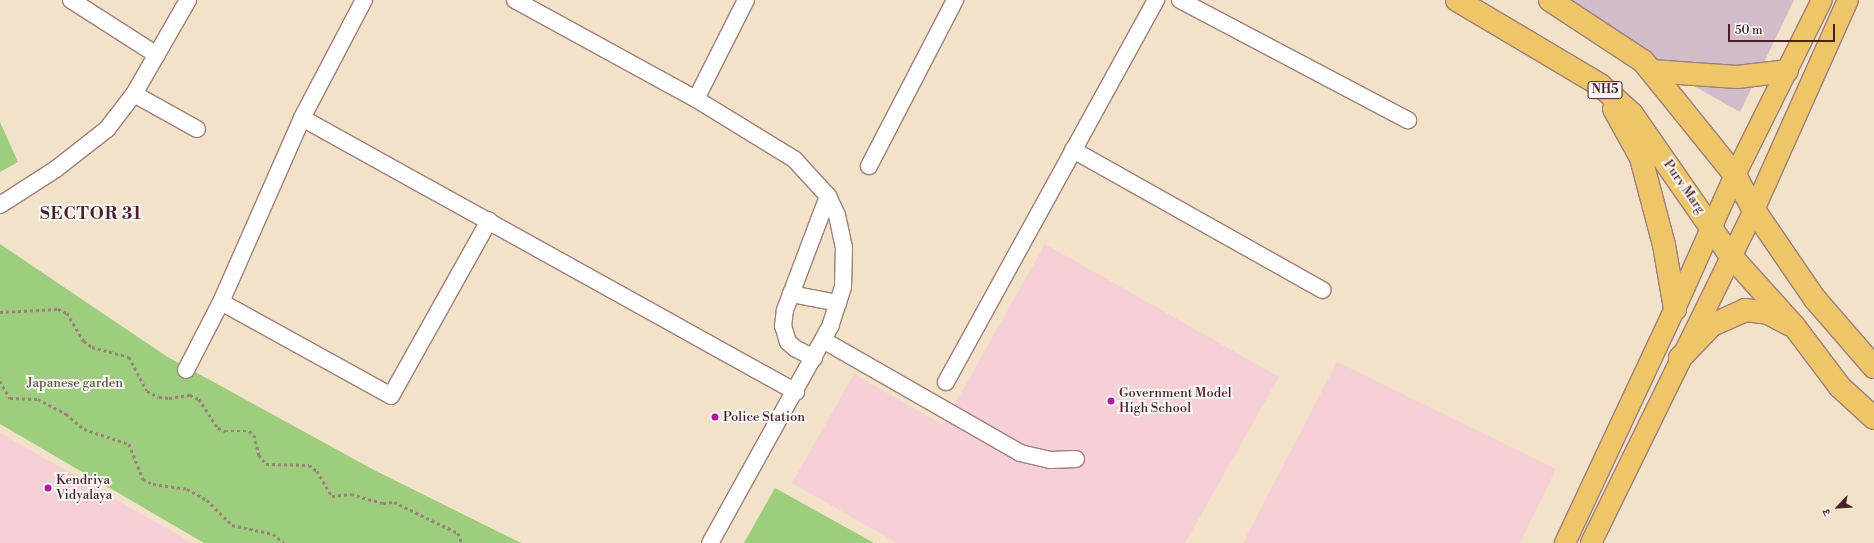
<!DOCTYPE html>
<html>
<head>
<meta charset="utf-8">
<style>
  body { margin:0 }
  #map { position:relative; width:1874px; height:543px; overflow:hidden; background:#f2e2c9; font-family:"Libre Bodoni","Noto Serif Devanagari",serif }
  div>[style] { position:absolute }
  .built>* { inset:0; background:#f6cfd7 }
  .industrial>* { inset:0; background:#d1bdc9 }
  .green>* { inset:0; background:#9dce7e }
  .path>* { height:2.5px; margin-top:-1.25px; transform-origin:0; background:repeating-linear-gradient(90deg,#9e807a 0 3px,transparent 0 6px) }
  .roads { filter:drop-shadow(1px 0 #9e807a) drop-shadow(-1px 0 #9e807a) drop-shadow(0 1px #9e807a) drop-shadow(0 -1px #9e807a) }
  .minor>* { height:16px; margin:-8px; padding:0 8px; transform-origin:8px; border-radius:8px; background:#fff }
  .major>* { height:20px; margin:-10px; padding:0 10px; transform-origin:10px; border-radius:10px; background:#eec569 }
  .highway>* { height:22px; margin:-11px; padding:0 11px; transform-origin:11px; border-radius:11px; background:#eec569 }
  .dots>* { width:11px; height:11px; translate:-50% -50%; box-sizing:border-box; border:2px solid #f6f6f2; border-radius:50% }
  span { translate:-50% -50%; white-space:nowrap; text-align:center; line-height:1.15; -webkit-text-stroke:4px #f6f6f2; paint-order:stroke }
  .shield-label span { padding:1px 3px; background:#f6f6f2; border:1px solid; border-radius:3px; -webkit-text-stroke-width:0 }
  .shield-label { font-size:12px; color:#4a1f2b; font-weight:700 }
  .street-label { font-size:13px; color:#4a1f2b }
  .park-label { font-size:13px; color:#635444 }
  .poi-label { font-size:13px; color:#4a1f2b }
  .left { translate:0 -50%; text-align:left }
  .district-label { font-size:17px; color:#4a1f2b; font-weight:700; letter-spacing:1px }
  .north { position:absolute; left:1818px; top:487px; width:40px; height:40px; -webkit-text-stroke:3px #f6f6f2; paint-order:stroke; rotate:245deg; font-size:11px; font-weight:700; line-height:16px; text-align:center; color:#4a1f2b }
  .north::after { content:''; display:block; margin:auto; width:14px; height:18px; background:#4a1f2b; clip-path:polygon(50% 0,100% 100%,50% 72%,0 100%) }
  .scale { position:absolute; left:1728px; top:24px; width:107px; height:18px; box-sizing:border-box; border:2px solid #4a1f2b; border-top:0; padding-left:5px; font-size:12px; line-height:14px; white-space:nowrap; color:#4a1f2b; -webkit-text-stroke:3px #f6f6f2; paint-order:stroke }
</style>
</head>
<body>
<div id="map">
  <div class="built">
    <i style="clip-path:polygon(1045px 244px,1279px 377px,1185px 543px,897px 543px,792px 483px,854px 374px,943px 425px)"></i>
    <i style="clip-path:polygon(1337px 362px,1556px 469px,1520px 543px,1243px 543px)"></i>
    <i style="clip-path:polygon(0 433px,192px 543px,0 543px)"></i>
  </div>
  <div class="industrial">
    <i style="clip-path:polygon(1542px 0,1794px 0,1740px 112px)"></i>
  </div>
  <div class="green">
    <i style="clip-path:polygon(0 122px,18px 162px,0 172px)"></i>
    <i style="clip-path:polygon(0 244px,166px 356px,374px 470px,521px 543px,204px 543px,0 424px)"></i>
    <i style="clip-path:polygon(775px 488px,874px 543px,744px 543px)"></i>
  </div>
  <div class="path">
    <i style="left:0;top:312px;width:58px;rotate:-3deg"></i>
    <i style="left:58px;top:309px;width:10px;rotate:24deg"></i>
    <i style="left:67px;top:313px;width:33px;rotate:59deg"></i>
    <i style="left:84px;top:341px;width:10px;rotate:37deg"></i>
    <i style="left:92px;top:347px;width:38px;rotate:15deg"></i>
    <i style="left:129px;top:357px;width:38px;rotate:62deg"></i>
    <i style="left:147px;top:391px;width:13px;rotate:27deg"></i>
    <i style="left:159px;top:397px;width:10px;rotate:6deg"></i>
    <i style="left:169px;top:398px;width:21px;rotate:-8deg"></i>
    <i style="left:190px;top:395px;width:10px;rotate:24deg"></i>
    <i style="left:199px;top:399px;width:35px;rotate:57deg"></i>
    <i style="left:218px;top:428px;width:8px;rotate:23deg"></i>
    <i style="left:225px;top:431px;width:24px"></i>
    <i style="left:249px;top:431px;width:6px;rotate:39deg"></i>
    <i style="left:254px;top:435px;width:21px;rotate:76deg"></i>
    <i style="left:259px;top:455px;width:11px;rotate:52deg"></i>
    <i style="left:266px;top:464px;width:43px;rotate:1.3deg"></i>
    <i style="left:309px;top:465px;width:10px;rotate:37deg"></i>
    <i style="left:317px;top:471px;width:29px;rotate:59deg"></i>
    <i style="left:332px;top:496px;width:19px;rotate:-6deg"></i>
    <i style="left:351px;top:494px;width:33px;rotate:16deg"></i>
    <i style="left:383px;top:503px;width:11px;rotate:-5deg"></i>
    <i style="left:394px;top:502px;width:71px;rotate:25.8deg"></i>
    <i style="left:458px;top:533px;width:11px;rotate:68deg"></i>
    <i style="left:0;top:381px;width:20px;rotate:60deg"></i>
    <i style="left:10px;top:398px;width:28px;rotate:2deg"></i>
    <i style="left:38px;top:399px;width:32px;rotate:28deg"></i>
    <i style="left:66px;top:414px;width:23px;rotate:40deg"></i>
    <i style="left:84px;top:429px;width:47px;rotate:18.4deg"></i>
    <i style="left:129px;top:444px;width:38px;rotate:68deg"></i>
    <i style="left:143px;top:479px;width:11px;rotate:27deg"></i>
    <i style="left:153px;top:484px;width:34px;rotate:8deg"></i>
    <i style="left:187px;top:489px;width:23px;rotate:29deg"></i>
    <i style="left:207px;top:500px;width:35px;rotate:45deg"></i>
    <i style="left:232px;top:525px;width:42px;rotate:12.4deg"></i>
    <i style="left:273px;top:534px;width:14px;rotate:39deg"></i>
  </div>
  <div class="roads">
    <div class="minor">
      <i style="left:71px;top:0;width:102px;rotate:32.6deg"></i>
      <i style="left:515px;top:0;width:206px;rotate:28.7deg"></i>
      <i style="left:696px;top:99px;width:115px;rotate:31.5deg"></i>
      <i style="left:794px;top:159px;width:50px;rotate:47.4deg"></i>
      <i style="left:828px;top:196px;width:21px;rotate:65deg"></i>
      <i style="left:837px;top:215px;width:33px;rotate:78deg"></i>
      <i style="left:844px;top:247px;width:40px;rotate:91.4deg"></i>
      <i style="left:843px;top:287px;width:40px;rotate:108deg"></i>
      <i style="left:831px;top:325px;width:249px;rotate:119deg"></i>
      <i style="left:1180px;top:0;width:258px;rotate:27.8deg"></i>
      <i style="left:134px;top:94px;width:72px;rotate:29.1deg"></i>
      <i style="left:696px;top:99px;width:111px;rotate:-63.2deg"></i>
      <i style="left:302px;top:118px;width:565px;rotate:29.02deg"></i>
      <i style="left:1073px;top:150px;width:286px;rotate:29.3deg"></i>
      <i style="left:869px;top:166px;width:187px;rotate:-62.6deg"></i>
      <i style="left:0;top:205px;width:67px;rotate:-32.7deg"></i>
      <i style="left:56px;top:169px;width:65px;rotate:-38.1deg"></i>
      <i style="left:107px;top:129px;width:44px;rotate:-52.4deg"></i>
      <i style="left:134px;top:94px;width:108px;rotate:-60.1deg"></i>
      <i style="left:791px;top:294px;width:48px;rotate:10.8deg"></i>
      <i style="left:221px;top:302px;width:194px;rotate:28.9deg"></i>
      <i style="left:391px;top:396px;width:201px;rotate:-60.8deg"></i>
      <i style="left:823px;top:340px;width:227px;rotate:29.8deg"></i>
      <i style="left:1020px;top:453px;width:31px;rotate:13deg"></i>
      <i style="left:1050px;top:460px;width:26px;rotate:-2deg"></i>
      <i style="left:814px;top:358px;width:20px;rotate:-153deg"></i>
      <i style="left:796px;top:349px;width:11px;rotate:-139deg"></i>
      <i style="left:788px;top:342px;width:17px;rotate:-107deg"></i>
      <i style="left:783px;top:326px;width:16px;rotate:-83deg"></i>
      <i style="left:785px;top:310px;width:122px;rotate:-69.3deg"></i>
      <i style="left:186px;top:370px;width:76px;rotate:-62.8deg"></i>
      <i style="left:221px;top:302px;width:201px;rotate:-66.2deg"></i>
      <i style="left:302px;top:118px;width:133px;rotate:-62.3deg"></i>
      <i style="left:946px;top:382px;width:436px;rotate:-61.2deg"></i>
    </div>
    <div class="major">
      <i style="left:1565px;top:543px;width:268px;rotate:-64.9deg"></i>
      <i style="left:1679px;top:300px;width:137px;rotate:-65.9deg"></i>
      <i style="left:1735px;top:175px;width:195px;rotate:-63.6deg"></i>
      <i style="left:1591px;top:543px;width:371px;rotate:-63.9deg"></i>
      <i style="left:1754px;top:210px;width:230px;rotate:-65.9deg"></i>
    </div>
    <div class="highway">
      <i style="left:1457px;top:0;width:166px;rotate:30.7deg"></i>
      <i style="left:1600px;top:85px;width:43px;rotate:42.2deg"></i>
      <i style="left:1632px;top:114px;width:172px;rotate:55.2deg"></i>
      <i style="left:1730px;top:255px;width:96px;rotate:48deg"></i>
      <i style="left:1794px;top:326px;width:76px;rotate:53deg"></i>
      <i style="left:1840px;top:387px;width:46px;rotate:42.4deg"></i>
      <i style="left:1550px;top:0;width:111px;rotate:33.3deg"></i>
      <i style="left:1643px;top:61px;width:146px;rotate:51.1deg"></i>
      <i style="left:1735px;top:175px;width:40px;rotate:62deg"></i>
      <i style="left:1754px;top:210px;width:108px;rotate:55.6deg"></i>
      <i style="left:1815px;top:299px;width:90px;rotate:49.1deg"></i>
      <i style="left:1651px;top:71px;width:86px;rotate:4deg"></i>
      <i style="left:1737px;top:77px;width:50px;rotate:-6.8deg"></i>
      <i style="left:1614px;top:109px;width:56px;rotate:61.1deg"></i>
      <i style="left:1641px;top:158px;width:90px;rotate:75.2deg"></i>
      <i style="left:1664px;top:245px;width:65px;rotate:80.2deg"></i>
      <i style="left:1680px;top:358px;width:46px;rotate:-45.9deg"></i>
      <i style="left:1712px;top:325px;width:36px;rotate:-24deg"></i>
      <i style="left:1745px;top:310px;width:23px;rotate:7deg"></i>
      <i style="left:1768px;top:313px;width:24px;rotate:28deg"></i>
    </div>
  </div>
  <div class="dots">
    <i style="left:1111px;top:401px;background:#b5179e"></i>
    <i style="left:715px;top:417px;background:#b5179e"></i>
    <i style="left:48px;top:488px;background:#b5179e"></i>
  </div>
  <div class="shield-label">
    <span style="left:1605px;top:90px">NH5</span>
  </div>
  <div class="street-label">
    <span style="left:1684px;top:187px;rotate:55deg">Purv Marg</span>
  </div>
  <div class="park-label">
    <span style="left:75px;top:383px">Japanese garden</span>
  </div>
  <div class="poi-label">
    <span class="left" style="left:1119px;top:401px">Government Model<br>High School</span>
    <span class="left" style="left:723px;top:417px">Police Station</span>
    <span class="left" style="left:56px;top:488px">Kendriya<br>Vidyalaya</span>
  </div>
  <div class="district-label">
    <span style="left:91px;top:215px">SECTOR 31</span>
  </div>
  <div class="north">उ</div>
  <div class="scale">50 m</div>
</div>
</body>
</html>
